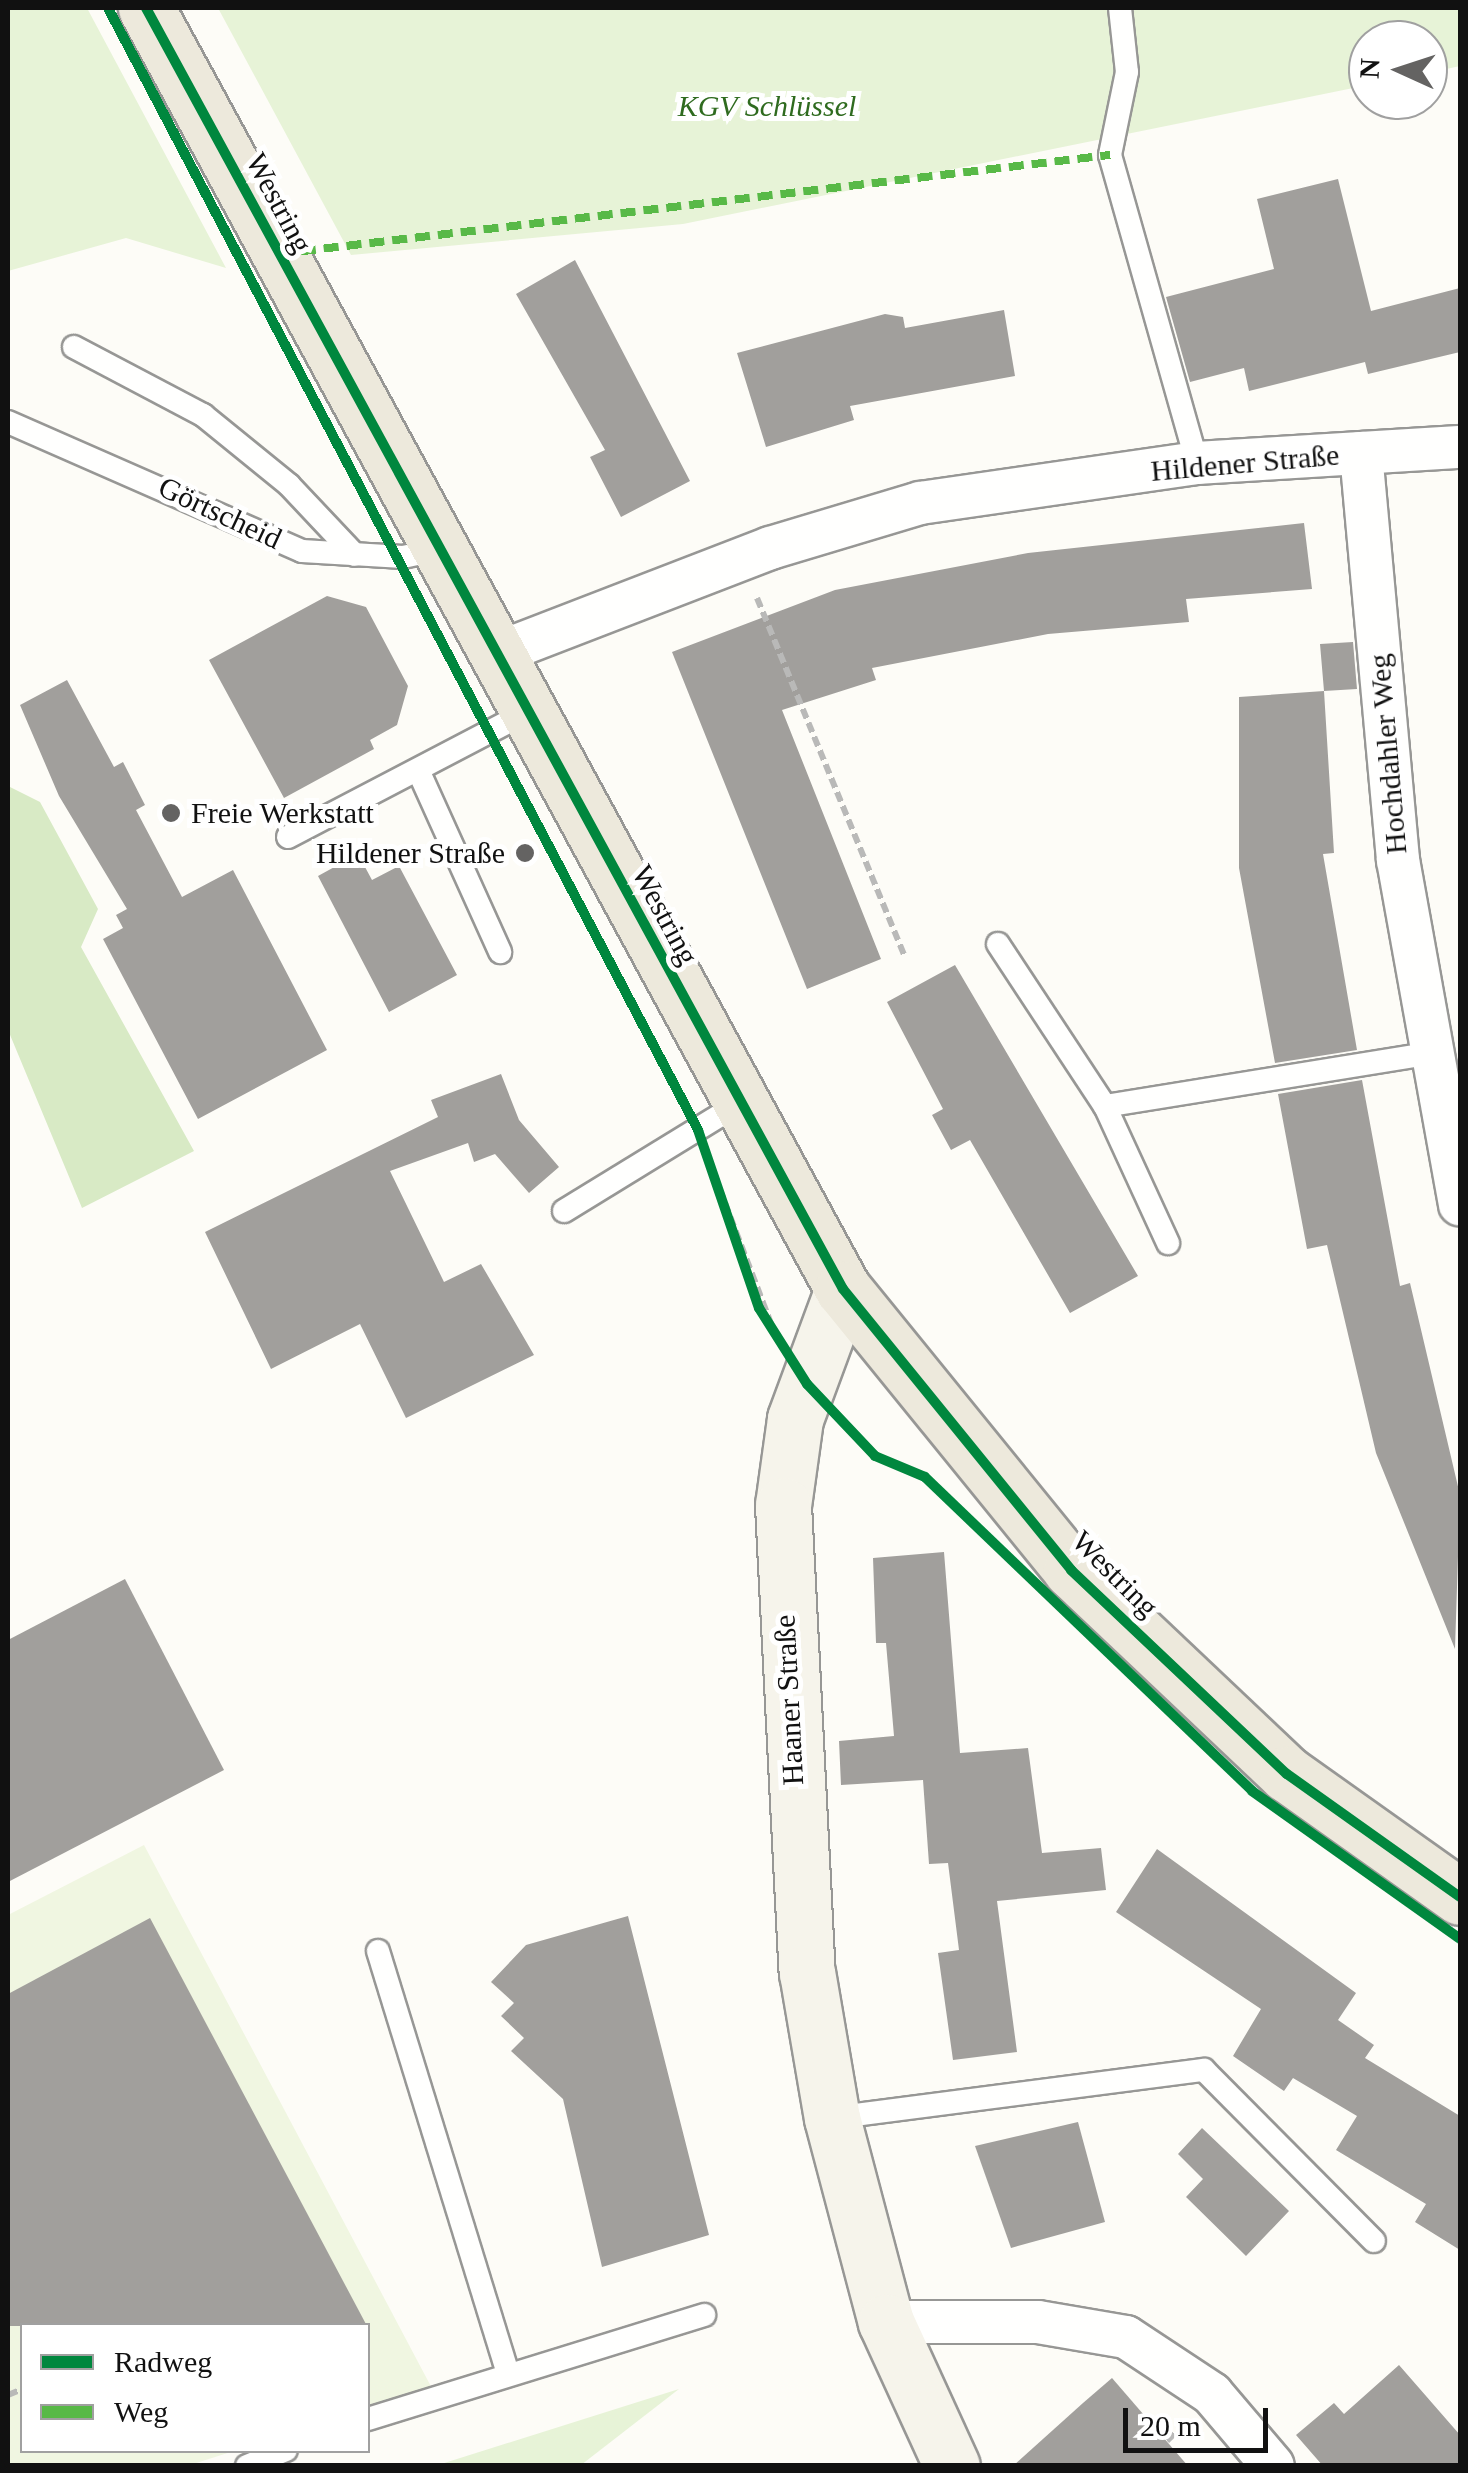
<!DOCTYPE html>
<html>
<head>
<meta charset="utf-8">
<style>
  body { margin:0 }
  #map { position:relative; width:1468px; height:2473px; overflow:hidden; background:#fdfcf7; font-family:"Times New Roman",serif }
  div>[style] { position:absolute }
  .green>* { inset:0; background:#e7f3d7 }
  .forest>* { inset:0; background:#d8eac5 }
  .pitch>* { inset:0; background:#f0f6e1 }
  .building>* { inset:0; background:#a19f9c }
  .path>* { height:6px; margin-top:-3px; transform-origin:0; background:repeating-linear-gradient(90deg,#b9b9b8 0 10px,transparent 0 15px) }
  .roads { filter:drop-shadow(2px 0 #979795) drop-shadow(-2px 0 #979795) drop-shadow(0 2px #979795) drop-shadow(0 -2px #979795) }
  .service>* { height:22px; margin:-11px; padding:0 11px; transform-origin:11px; border-radius:11px; background:#fffffe }
  .minor>* { height:42px; margin:-21px; padding:0 21px; transform-origin:21px; border-radius:21px; background:#fffffe }
  .secondary>* { height:55px; margin:-27.5px; padding:0 27.5px; transform-origin:27.5px; border-radius:27.5px; background:#f6f4eb }
  .primary>* { height:55px; margin:-27.5px; padding:0 27.5px; transform-origin:27.5px; border-radius:27.5px; background:#ede9dc }
  .quiet>* { height:8px; margin-top:-4px; transform-origin:0; background:repeating-linear-gradient(90deg,#58b947 0 15px,transparent 0 23px) }
  .cycleway>* { height:10px; margin:-5px; padding:0 5px; transform-origin:5px; border-radius:5px; background:#00873e }
  .dots>* { width:28px; height:28px; translate:-50% -50%; box-sizing:border-box; border:5px solid #fff; border-radius:50% }
  span { translate:-50% -50%; white-space:nowrap; text-align:center; line-height:1.15; -webkit-text-stroke:10px #fff; paint-order:stroke }
  .park-label { font-size:30px; color:#2f6b1f; font-style:italic }
  .street-label { font-size:30px; color:#111 }
  .poi-label { font-size:30px; color:#111 }
  .left { translate:0 -50%; text-align:left }
  .right { translate:-100% -50%; text-align:right }
  .frame { position:absolute; inset:0; border:10px solid #111; pointer-events:none }
  .legend { position:absolute; left:20px; top:2323px; width:350px; height:130px; box-sizing:border-box; background:#fff; border:2px solid #a0a0a0; margin:0; padding:12px 18px; list-style:none; font-size:30px; color:#111 }
  .legend li { display:flex; align-items:center; gap:20px; height:50px }
  .legend b { width:50px; border:2px solid #a0a0a0 }
  .north { position:absolute; left:1348px; top:20px; width:100px; height:100px; box-sizing:border-box; background:#fff; border:2px solid #a0a0a0; border-radius:50%; rotate:273deg; font-size:28px; font-weight:700; line-height:40px; text-align:center; color:#111 }
  .north::after { content:''; display:block; margin:auto; width:35px; height:45px; background:#646362; clip-path:polygon(50% 0,100% 100%,50% 72%,0 100%) }
  .scale { position:absolute; left:1123px; top:2408px; width:145px; height:45px; box-sizing:border-box; border:5px solid #111; border-top:0; padding-left:12px; font-size:30px; line-height:35px; white-space:nowrap; color:#111; -webkit-text-stroke:8px #fff; paint-order:stroke }
</style>
</head>
<body>
<div id="map">
  <div class="green">
    <i style="clip-path:polygon(8px 8px,87px 8px,226px 268px,126px 238px,8px 271px)"></i>
    <i style="clip-path:polygon(218px 8px,1460px 8px,1460px 66px,1428px 73px,1428px 40px,1368px 40px,1368px 85px,683px 224px,351px 255px)"></i>
    <i style="clip-path:polygon(679px 2389px,581px 2465px,438px 2465px)"></i>
  </div>
  <div class="forest">
    <i style="clip-path:polygon(8px 786px,40px 802px,98px 909px,81px 947px,194px 1151px,82px 1208px,8px 1030px)"></i>
  </div>
  <div class="pitch">
    <i style="clip-path:polygon(144px 1845px,435px 2394px,368px 2412px,368px 2326px,22px 2326px,22px 2450px,234px 2451px,190px 2465px,8px 2466px,8px 1915px)"></i>
  </div>
  <div class="building">
    <i style="clip-path:polygon(1338px 179px,1371px 311px,1460px 288px,1460px 352px,1368px 374px,1365px 362px,1249px 391px,1244px 368px,1190px 382px,1166px 297px,1274px 269px,1257px 199px)"></i>
    <i style="clip-path:polygon(575px 260px,690px 481px,621px 517px,590px 457px,605px 450px,516px 294px)"></i>
    <i style="clip-path:polygon(1004px 310px,1015px 376px,850px 406px,854px 420px,766px 447px,737px 353px,885px 314px,903px 317px,905px 328px)"></i>
    <i style="clip-path:polygon(1304px 523px,1312px 589px,1186px 599px,1189px 622px,1048px 634px,872px 668px,876px 680px,782px 710px,881px 959px,807px 989px,672px 652px,835px 590px,1028px 553px)"></i>
    <i style="clip-path:polygon(327px 596px,366px 607px,408px 686px,397px 725px,370px 740px,374px 749px,284px 798px,209px 660px)"></i>
    <i style="clip-path:polygon(1353px 642px,1357px 689px,1324px 691px,1334px 853px,1323px 854px,1357px 1050px,1275px 1063px,1239px 868px,1239px 697px,1324px 691px,1320px 644px)"></i>
    <i style="clip-path:polygon(67px 680px,114px 767px,123px 762px,145px 805px,136px 810px,182px 897px,233px 870px,327px 1050px,198px 1119px,103px 939px,123px 928px,116px 915px,127px 909px,59px 796px,20px 705px)"></i>
    <i style="clip-path:polygon(358px 854px,372px 880px,399px 866px,457px 975px,389px 1012px,318px 876px)"></i>
    <i style="clip-path:polygon(955px 965px,1138px 1276px,1070px 1313px,970px 1140px,951px 1150px,932px 1115px,943px 1109px,887px 1002px)"></i>
    <i style="clip-path:polygon(501px 1074px,519px 1120px,559px 1167px,529px 1193px,495px 1154px,474px 1162px,468px 1143px,390px 1171px,444px 1282px,481px 1264px,534px 1355px,406px 1418px,360px 1324px,271px 1369px,205px 1232px,438px 1117px,431px 1100px)"></i>
    <i style="clip-path:polygon(1362px 1080px,1400px 1286px,1410px 1283px,1460px 1495px,1455px 1649px,1376px 1453px,1327px 1245px,1307px 1249px,1278px 1094px)"></i>
    <i style="clip-path:polygon(944px 1552px,960px 1753px,1028px 1748px,1042px 1853px,1101px 1848px,1106px 1890px,997px 1901px,1017px 2052px,953px 2060px,938px 1953px,959px 1950px,948px 1863px,929px 1864px,923px 1780px,841px 1785px,839px 1741px,894px 1736px,886px 1643px,876px 1643px,873px 1558px)"></i>
    <i style="clip-path:polygon(125px 1579px,224px 1770px,8px 1882px,8px 1640px)"></i>
    <i style="clip-path:polygon(1157px 1849px,1356px 1993px,1338px 2020px,1374px 2045px,1365px 2058px,1460px 2116px,1460px 2250px,1415px 2222px,1426px 2204px,1336px 2150px,1357px 2116px,1293px 2078px,1284px 2091px,1233px 2056px,1261px 2009px,1116px 1912px)"></i>
    <i style="clip-path:polygon(628px 1916px,709px 2235px,602px 2267px,563px 2099px,511px 2051px,524px 2038px,501px 2016px,514px 2003px,491px 1982px,526px 1945px)"></i>
    <i style="clip-path:polygon(150px 1918px,367px 2326px,8px 2326px,8px 1994px)"></i>
    <i style="clip-path:polygon(1078px 2122px,1105px 2222px,1011px 2248px,975px 2146px)"></i>
    <i style="clip-path:polygon(1202px 2128px,1289px 2211px,1246px 2256px,1186px 2197px,1203px 2179px,1178px 2154px)"></i>
    <i style="clip-path:polygon(1399px 2365px,1460px 2435px,1460px 2466px,1323px 2466px,1296px 2435px,1334px 2403px,1344px 2414px)"></i>
    <i style="clip-path:polygon(1112px 2378px,1188px 2466px,1013px 2466px,1083px 2403px)"></i>
  </div>
  <div class="path">
    <i style="left:757px;top:598px;width:386px;rotate:67.6deg"></i>
    <i style="left:709px;top:1161px;width:182px;rotate:69.1deg"></i>
    <i style="left:848px;top:1428px;width:39px;rotate:46deg"></i>
    <i style="left:875px;top:1456px;width:58px;rotate:24.4deg"></i>
    <i style="left:8px;top:2395px;width:15px;rotate:-23deg"></i>
    <i style="left:1167px;top:2441px;width:18px;rotate:-45deg"></i>
  </div>
  <div class="roads">
    <div class="service">
      <i style="left:1120px;top:8px;width:64px;rotate:83.8deg"></i>
      <i style="left:1127px;top:72px;width:85px;rotate:101.6deg"></i>
      <i style="left:1110px;top:155px;width:320px;rotate:74.2deg"></i>
      <i style="left:74px;top:347px;width:146px;rotate:27.8deg"></i>
      <i style="left:203px;top:415px;width:111px;rotate:39.1deg"></i>
      <i style="left:289px;top:485px;width:96px;rotate:46.7deg"></i>
      <i style="left:8px;top:422px;width:321px;rotate:23.7deg"></i>
      <i style="left:302px;top:551px;width:101px;rotate:3.4deg"></i>
      <i style="left:403px;top:557px;width:38px;rotate:-12deg"></i>
      <i style="left:418px;top:770px;width:200px;rotate:65.7deg"></i>
      <i style="left:288px;top:837px;width:272px;rotate:-27.6deg"></i>
      <i style="left:998px;top:944px;width:194px;rotate:56.6deg"></i>
      <i style="left:1105px;top:1106px;width:325px;rotate:-9.2deg"></i>
      <i style="left:1105px;top:1106px;width:151px;rotate:65.3deg"></i>
      <i style="left:564px;top:1211px;width:203px;rotate:-31.5deg"></i>
      <i style="left:378px;top:1951px;width:442px;rotate:72.9deg"></i>
      <i style="left:832px;top:2118px;width:375px;rotate:-7.4deg"></i>
      <i style="left:1204px;top:2070px;width:241px;rotate:45.2deg"></i>
      <i style="left:368px;top:2419px;width:352px;rotate:-17.2deg"></i>
      <i style="left:247px;top:2466px;width:42px;rotate:-22.3deg"></i>
    </div>
    <div class="minor">
      <i style="left:1361px;top:453px;width:409px;rotate:84.8deg"></i>
      <i style="left:1398px;top:860px;width:350px;rotate:79.8deg"></i>
      <i style="left:498px;top:653px;width:292px;rotate:-21.1deg"></i>
      <i style="left:770px;top:548px;width:157px;rotate:-16.7deg"></i>
      <i style="left:920px;top:503px;width:280px;rotate:-8.2deg"></i>
      <i style="left:1197px;top:463px;width:263px;rotate:-3.5deg"></i>
      <i style="left:886px;top:2322px;width:152px"></i>
      <i style="left:1038px;top:2322px;width:89px;rotate:9.7deg"></i>
      <i style="left:1126px;top:2337px;width:103px;rotate:33.5deg"></i>
      <i style="left:1212px;top:2394px;width:94px;rotate:49.7deg"></i>
    </div>
    <div class="secondary">
      <i style="left:843px;top:1289px;width:139px;rotate:110.3deg"></i>
      <i style="left:795px;top:1419px;width:87px;rotate:97.9deg"></i>
      <i style="left:783px;top:1505px;width:468px;rotate:87.1deg"></i>
      <i style="left:807px;top:1972px;width:148px;rotate:80.3deg"></i>
      <i style="left:832px;top:2118px;width:211px;rotate:75.2deg"></i>
      <i style="left:886px;top:2322px;width:158px;rotate:65.4deg"></i>
    </div>
    <div class="primary">
      <i style="left:146px;top:8px;width:1458px;rotate:61.45deg"></i>
      <i style="left:843px;top:1289px;width:362px;rotate:50.9deg"></i>
      <i style="left:1071px;top:1570px;width:297px;rotate:43.4deg"></i>
      <i style="left:1287px;top:1774px;width:212px;rotate:35.4deg"></i>
    </div>
  </div>
  <div class="quiet">
    <i style="left:278px;top:254px;width:838px;rotate:-6.79deg"></i>
  </div>
  <div class="cycleway">
    <i style="left:108px;top:8px;width:1268px;rotate:62.26deg"></i>
    <i style="left:698px;top:1130px;width:188px;rotate:71.1deg"></i>
    <i style="left:759px;top:1308px;width:90px;rotate:57.7deg"></i>
    <i style="left:807px;top:1384px;width:99px;rotate:46.6deg"></i>
    <i style="left:875px;top:1456px;width:54px;rotate:22.8deg"></i>
    <i style="left:925px;top:1477px;width:453px;rotate:43.8deg"></i>
    <i style="left:1252px;top:1791px;width:255px;rotate:35.4deg"></i>
    <i style="left:146px;top:8px;width:1458px;rotate:61.45deg"></i>
    <i style="left:843px;top:1289px;width:362px;rotate:50.9deg"></i>
    <i style="left:1071px;top:1570px;width:297px;rotate:43.4deg"></i>
    <i style="left:1287px;top:1774px;width:212px;rotate:35.4deg"></i>
  </div>
  <div class="dots">
    <i style="left:171px;top:813px;background:#646362"></i>
    <i style="left:525px;top:853px;background:#646362"></i>
  </div>
  <div class="park-label">
    <span style="left:767px;top:106px">KGV Schlüssel</span>
  </div>
  <div class="street-label">
    <span style="left:279px;top:203px;rotate:62deg">Westring</span>
    <span style="left:1245px;top:463px;rotate:-5deg">Hildener Straße</span>
    <span style="left:220px;top:513px;rotate:25deg">Görtscheid</span>
    <span style="left:1388px;top:754px;rotate:-95deg">Hochdahler Weg</span>
    <span style="left:665px;top:915px;rotate:62deg">Westring</span>
    <span style="left:1115px;top:1574px;rotate:45deg">Westring</span>
    <span style="left:789px;top:1700px;rotate:-93deg">Haaner Straße</span>
  </div>
  <div class="poi-label">
    <span class="left" style="left:191px;top:813px">Freie Werkstatt</span>
    <span class="right" style="left:505px;top:853px">Hildener Straße</span>
  </div>
  <div class="frame"></div>
  <ul class="legend">
  <li><b style="height:12px;background:#00873e"></b>Radweg</li>
  <li><b style="height:12px;background:#58b947"></b>Weg</li>
  </ul>
  <div class="north">N</div>
  <div class="scale">20 m</div>
</div>
</body>
</html>
